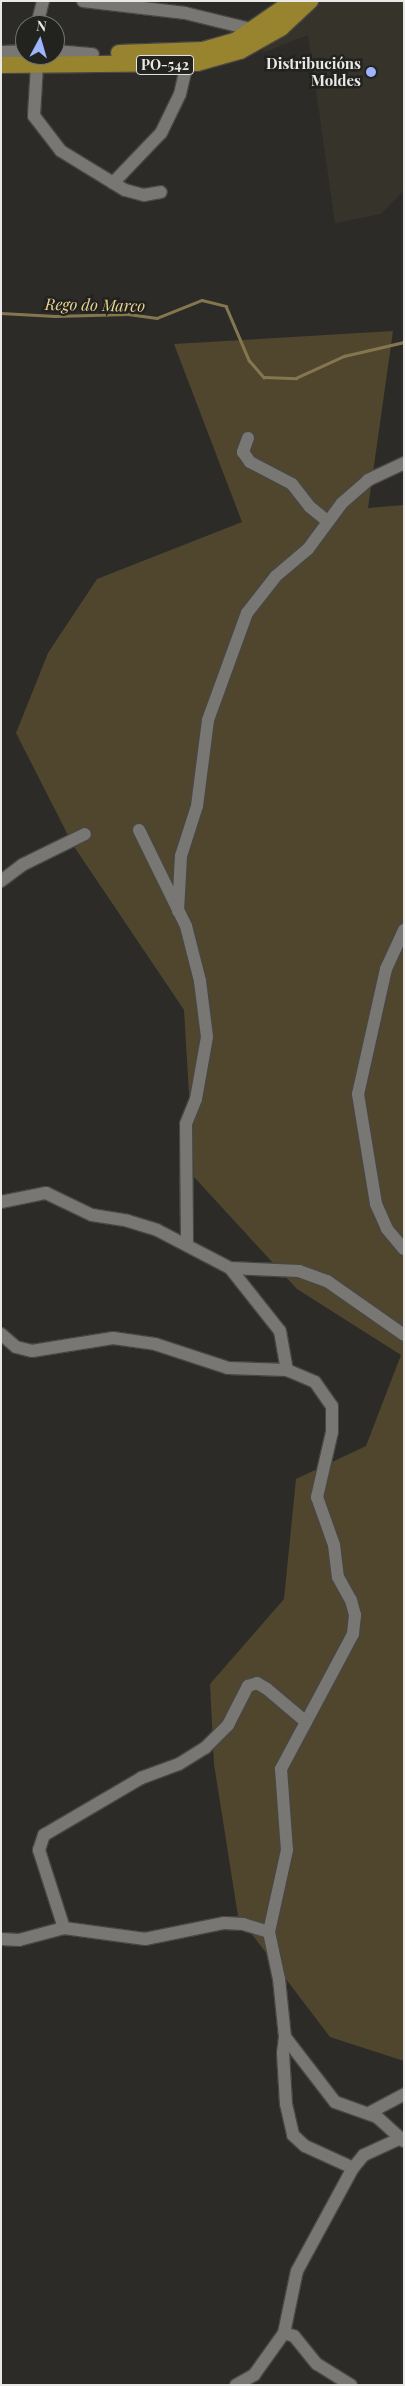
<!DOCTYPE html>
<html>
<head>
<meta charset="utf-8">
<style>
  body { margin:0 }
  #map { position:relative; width:405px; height:2386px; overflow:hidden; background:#2c2b28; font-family:"Playfair Display",serif }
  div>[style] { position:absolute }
  .built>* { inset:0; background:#36332a }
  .green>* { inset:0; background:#4f462d }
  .stream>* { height:2.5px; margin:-1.25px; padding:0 1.25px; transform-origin:1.25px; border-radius:1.25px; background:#847750 }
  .roads { filter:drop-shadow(1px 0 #484744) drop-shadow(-1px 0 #484744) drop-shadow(0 1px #484744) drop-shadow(0 -1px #484744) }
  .minor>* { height:12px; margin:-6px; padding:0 6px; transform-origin:6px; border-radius:6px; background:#787774 }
  .major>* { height:16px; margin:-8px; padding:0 8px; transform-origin:8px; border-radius:8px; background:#98832e }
  .dots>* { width:14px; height:14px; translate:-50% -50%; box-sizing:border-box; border:2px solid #22221f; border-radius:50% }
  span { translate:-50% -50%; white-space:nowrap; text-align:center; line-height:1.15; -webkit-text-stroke:5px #22221f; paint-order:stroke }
  .shield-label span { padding:1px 4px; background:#22221f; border:1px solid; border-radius:4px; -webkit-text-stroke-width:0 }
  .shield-label { font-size:14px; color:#e9e9e7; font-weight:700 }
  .poi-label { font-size:15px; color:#e9e9e7; font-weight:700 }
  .right { translate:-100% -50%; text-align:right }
  .water-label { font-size:16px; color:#ebd493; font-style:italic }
  .frame { position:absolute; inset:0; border:2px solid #e9e9e7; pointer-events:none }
  .north { position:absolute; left:15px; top:15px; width:50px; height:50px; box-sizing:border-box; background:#22221f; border:1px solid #72726f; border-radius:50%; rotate:6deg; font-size:14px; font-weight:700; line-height:20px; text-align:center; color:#e9e9e7 }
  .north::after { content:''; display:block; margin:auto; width:18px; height:22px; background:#9eb4fd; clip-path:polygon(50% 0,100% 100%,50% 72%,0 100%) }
</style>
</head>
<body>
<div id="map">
  <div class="built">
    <i style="clip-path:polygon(285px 1px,404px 1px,404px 190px,381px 214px,335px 223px,308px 35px,262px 53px)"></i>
  </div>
  <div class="green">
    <i style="clip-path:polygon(393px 331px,368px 508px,404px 505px,404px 2061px,330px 2037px,238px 1916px,214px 1764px,210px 1684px,284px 1599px,296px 1479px,366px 1446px,401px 1355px,297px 1289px,194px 1177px,184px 1010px,73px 845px,16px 733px,48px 653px,97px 579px,242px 522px,174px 344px)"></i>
  </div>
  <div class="stream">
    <i style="left:1px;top:313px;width:54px;rotate:3.2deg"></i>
    <i style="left:55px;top:316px;width:73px;rotate:-1.6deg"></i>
    <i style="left:128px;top:314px;width:29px;rotate:8deg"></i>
    <i style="left:157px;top:318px;width:48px;rotate:-21.8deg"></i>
    <i style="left:202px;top:300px;width:25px;rotate:14deg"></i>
    <i style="left:226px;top:306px;width:59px;rotate:66.9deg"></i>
    <i style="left:249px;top:360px;width:23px;rotate:49deg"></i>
    <i style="left:264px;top:377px;width:32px;rotate:2deg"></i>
    <i style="left:296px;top:378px;width:53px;rotate:-24.6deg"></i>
    <i style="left:344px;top:356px;width:62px;rotate:-13.1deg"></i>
  </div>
  <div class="roads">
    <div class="minor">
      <i style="left:83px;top:1px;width:103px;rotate:6.7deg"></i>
      <i style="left:185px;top:13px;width:72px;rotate:13.7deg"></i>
      <i style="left:37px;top:25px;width:25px;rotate:-76deg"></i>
      <i style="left:55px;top:51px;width:38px;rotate:5deg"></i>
      <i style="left:1px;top:52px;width:24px;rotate:-2deg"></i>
      <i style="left:37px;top:65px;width:51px;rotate:93.4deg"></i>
      <i style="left:34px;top:116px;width:44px;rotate:52.4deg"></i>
      <i style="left:61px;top:151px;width:75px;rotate:31.4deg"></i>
      <i style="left:125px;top:190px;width:20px;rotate:15deg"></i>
      <i style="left:144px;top:195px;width:17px;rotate:-10deg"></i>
      <i style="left:113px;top:183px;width:69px;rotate:-46.2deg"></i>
      <i style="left:161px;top:133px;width:43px;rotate:-64deg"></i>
      <i style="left:180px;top:94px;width:32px;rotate:-77deg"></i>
      <i style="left:248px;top:438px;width:15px;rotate:110deg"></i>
      <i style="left:243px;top:452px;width:12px;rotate:55deg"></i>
      <i style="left:250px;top:462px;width:47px;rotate:27.6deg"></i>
      <i style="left:292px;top:484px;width:29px;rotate:52deg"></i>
      <i style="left:310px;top:507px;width:22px;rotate:39deg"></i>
      <i style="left:139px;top:830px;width:107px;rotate:63.9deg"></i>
      <i style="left:186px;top:926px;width:57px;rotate:75.7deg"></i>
      <i style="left:200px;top:981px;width:56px;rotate:82.9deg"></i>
      <i style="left:207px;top:1037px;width:63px;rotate:100.1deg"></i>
      <i style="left:196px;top:1099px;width:27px;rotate:112deg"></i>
      <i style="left:186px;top:1124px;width:120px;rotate:89.5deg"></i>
      <i style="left:1px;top:881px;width:26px;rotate:-37deg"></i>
      <i style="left:22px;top:865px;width:70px;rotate:-26.2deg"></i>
      <i style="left:178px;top:911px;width:55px;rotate:-86.9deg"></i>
      <i style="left:181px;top:856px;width:52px;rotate:-72.3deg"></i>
      <i style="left:197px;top:806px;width:87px;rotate:-82.7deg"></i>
      <i style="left:208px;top:720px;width:114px;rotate:-70deg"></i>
      <i style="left:247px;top:613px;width:47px;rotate:-51.9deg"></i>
      <i style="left:276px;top:576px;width:42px;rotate:-40.2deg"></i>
      <i style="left:308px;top:549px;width:57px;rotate:-53.5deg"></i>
      <i style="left:342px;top:503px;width:35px;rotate:-41deg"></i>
      <i style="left:368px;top:480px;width:40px;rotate:-25deg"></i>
      <i style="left:404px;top:930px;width:43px;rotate:114.8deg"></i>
      <i style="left:386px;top:969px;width:128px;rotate:102.6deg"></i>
      <i style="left:358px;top:1094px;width:111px;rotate:80.7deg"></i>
      <i style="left:376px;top:1204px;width:27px;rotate:66deg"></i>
      <i style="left:387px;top:1229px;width:26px;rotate:50deg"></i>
      <i style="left:1px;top:1202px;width:46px;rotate:-11.3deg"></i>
      <i style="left:46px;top:1193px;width:51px;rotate:25.6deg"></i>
      <i style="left:92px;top:1215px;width:36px;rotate:9deg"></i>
      <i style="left:128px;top:1221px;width:30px;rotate:17deg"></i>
      <i style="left:157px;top:1230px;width:82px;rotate:27.5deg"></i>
      <i style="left:230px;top:1268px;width:80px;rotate:51.6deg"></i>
      <i style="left:280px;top:1331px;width:40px;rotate:80deg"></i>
      <i style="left:230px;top:1268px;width:69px;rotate:2.5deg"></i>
      <i style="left:299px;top:1271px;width:30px;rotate:20deg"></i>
      <i style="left:327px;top:1281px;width:94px;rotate:35deg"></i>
      <i style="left:1px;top:1334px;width:20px;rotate:41deg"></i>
      <i style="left:16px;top:1347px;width:16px;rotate:14deg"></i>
      <i style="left:32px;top:1351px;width:82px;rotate:-9.1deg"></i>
      <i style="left:113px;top:1338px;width:42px;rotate:8.1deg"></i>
      <i style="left:155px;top:1344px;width:77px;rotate:18.2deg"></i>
      <i style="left:228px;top:1368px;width:59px;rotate:1.9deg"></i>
      <i style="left:287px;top:1370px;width:30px;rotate:23deg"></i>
      <i style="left:315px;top:1382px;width:29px;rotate:55deg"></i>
      <i style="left:332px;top:1406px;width:26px;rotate:90deg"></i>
      <i style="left:332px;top:1432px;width:67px;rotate:103deg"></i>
      <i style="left:317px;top:1497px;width:51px;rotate:70.5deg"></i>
      <i style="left:334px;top:1545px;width:32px;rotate:83deg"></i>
      <i style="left:338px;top:1577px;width:26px;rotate:61deg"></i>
      <i style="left:351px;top:1600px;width:16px;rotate:75deg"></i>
      <i style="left:355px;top:1615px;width:19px;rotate:96deg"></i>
      <i style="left:353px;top:1634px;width:153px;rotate:118.1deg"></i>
      <i style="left:281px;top:1769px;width:81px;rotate:85.8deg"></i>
      <i style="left:287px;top:1850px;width:84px;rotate:102.4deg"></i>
      <i style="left:269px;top:1932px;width:48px;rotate:78deg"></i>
      <i style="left:279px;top:1979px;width:58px;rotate:84.1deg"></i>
      <i style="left:285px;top:2037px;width:82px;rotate:52.4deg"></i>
      <i style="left:335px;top:2102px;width:45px;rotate:19.7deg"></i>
      <i style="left:377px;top:2117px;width:36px;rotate:42deg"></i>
      <i style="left:64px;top:1928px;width:82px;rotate:-107.8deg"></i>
      <i style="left:39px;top:1850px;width:16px;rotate:-72deg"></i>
      <i style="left:44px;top:1835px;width:113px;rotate:-30.4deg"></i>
      <i style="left:141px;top:1778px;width:40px;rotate:-20.2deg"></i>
      <i style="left:179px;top:1764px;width:31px;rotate:-32deg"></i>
      <i style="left:205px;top:1748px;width:33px;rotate:-45deg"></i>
      <i style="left:228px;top:1725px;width:44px;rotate:-62.9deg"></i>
      <i style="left:248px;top:1686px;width:9px;rotate:-18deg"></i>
      <i style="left:257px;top:1683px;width:12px;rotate:31deg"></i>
      <i style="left:267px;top:1689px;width:51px;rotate:40.2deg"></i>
      <i style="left:1px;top:1939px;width:18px;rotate:3deg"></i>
      <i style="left:19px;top:1940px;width:47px;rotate:-14.9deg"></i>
      <i style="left:64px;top:1928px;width:82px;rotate:7.7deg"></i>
      <i style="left:145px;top:1939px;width:81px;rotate:-11.4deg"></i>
      <i style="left:224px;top:1923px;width:19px;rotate:3deg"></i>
      <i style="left:243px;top:1924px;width:27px;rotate:17deg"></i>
      <i style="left:285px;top:2037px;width:16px;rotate:97deg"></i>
      <i style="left:283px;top:2053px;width:51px;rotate:86.6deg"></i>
      <i style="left:286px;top:2104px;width:32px;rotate:77deg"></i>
      <i style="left:293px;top:2135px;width:16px;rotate:43deg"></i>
      <i style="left:305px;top:2146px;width:53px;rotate:24.6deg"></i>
      <i style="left:369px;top:2113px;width:40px;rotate:-28deg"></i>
      <i style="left:284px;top:2333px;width:10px;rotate:17deg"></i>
      <i style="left:294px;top:2336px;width:36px;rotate:51deg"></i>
      <i style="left:317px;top:2364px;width:40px;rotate:32deg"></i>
      <i style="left:236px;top:2385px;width:21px;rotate:-29deg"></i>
      <i style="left:254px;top:2375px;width:52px;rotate:-54.5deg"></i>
      <i style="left:284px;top:2333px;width:63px;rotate:-78.2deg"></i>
      <i style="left:297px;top:2271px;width:117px;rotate:-61.5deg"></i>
      <i style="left:353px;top:2168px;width:17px;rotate:-50deg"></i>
      <i style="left:364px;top:2155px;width:41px;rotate:-24.7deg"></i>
    </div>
    <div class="major">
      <i style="left:119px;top:53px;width:84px;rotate:-2deg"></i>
      <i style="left:203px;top:50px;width:33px;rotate:-16deg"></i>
      <i style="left:235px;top:41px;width:70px;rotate:-34.6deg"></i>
      <i style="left:1px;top:65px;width:196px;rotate:-0.6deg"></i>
      <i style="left:197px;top:63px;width:45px;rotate:-15.6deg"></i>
      <i style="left:240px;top:51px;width:47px;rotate:-29.3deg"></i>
      <i style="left:281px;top:28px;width:40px;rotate:-43deg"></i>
    </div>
  </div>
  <div class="dots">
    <i style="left:371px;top:72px;background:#9eb4fd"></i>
  </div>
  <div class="shield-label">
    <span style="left:165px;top:65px">PO-542</span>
  </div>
  <div class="poi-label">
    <span class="right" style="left:361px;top:72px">Distribucións<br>Moldes</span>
  </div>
  <div class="water-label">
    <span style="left:95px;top:305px;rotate:1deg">Rego do Marco</span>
  </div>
  <div class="frame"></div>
  <div class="north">N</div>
</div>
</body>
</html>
